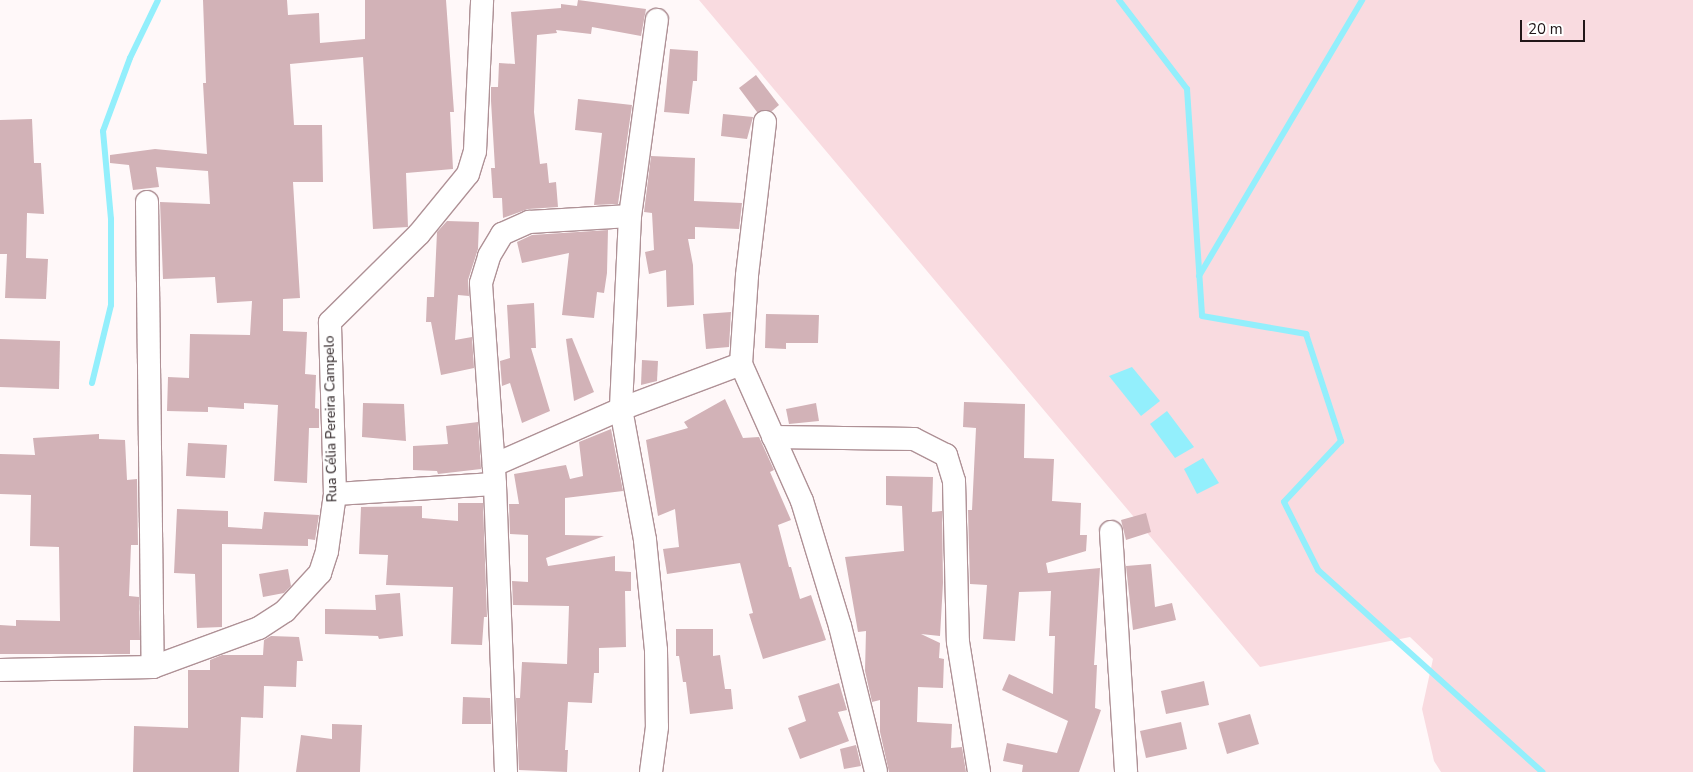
<!DOCTYPE html>
<html>
<head>
<meta charset="utf-8">
<style>
  body { margin:0 }
  #map { position:relative; width:1693px; height:772px; overflow:hidden; background:#fff8f9; font-family:"Nunito Sans",sans-serif }
  div>[style] { position:absolute }
  .green>* { inset:0; background:#f9dbe0 }
  .water>* { inset:0; background:#93effc }
  .stream>* { height:6px; margin:-3px; padding:0 3px; transform-origin:3px; border-radius:3px; background:#93effc }
  .building>* { inset:0; background:#d2b2b7 }
  .roads { filter:drop-shadow(1px 0 #af9196) drop-shadow(-1px 0 #af9196) drop-shadow(0 1px #af9196) drop-shadow(0 -1px #af9196) }
  .minor>* { height:22px; margin:-11px; padding:0 11px; transform-origin:11px; border-radius:11px; background:#fff }
  span { translate:-50% -50%; white-space:nowrap; text-align:center; line-height:1.15; -webkit-text-stroke:4px #fff; paint-order:stroke }
  .street-label { font-size:14px; color:#221719 }
  .scale { position:absolute; left:1520px; top:20px; width:65px; height:22px; box-sizing:border-box; border:2px solid #221719; border-top:0; padding-left:6px; font-size:15px; line-height:18px; white-space:nowrap; color:#221719; -webkit-text-stroke:4px #fff; paint-order:stroke }
</style>
</head>
<body>
<div id="map">
  <div class="green">
    <i style="clip-path:polygon(699px 0,1693px 0,1693px 772px,1441px 772px,1434px 761px,1422px 709px,1433px 659px,1410px 637px,1260px 667px)"></i>
  </div>
  <div class="water">
    <i style="clip-path:polygon(1132px 367px,1160px 401px,1141px 416px,1109px 376px)"></i>
    <i style="clip-path:polygon(1167px 411px,1194px 447px,1175px 458px,1150px 424px)"></i>
    <i style="clip-path:polygon(1203px 458px,1219px 483px,1197px 494px,1184px 469px)"></i>
  </div>
  <div class="stream">
    <i style="left:1119px;top:0;width:112px;rotate:52.6deg"></i>
    <i style="left:1187px;top:89px;width:227px;rotate:86.2deg"></i>
    <i style="left:1202px;top:316px;width:106px;rotate:9.8deg"></i>
    <i style="left:1306px;top:334px;width:113px;rotate:71.9deg"></i>
    <i style="left:1341px;top:441px;width:83px;rotate:133.1deg"></i>
    <i style="left:1284px;top:502px;width:76px;rotate:63.4deg"></i>
    <i style="left:1318px;top:570px;width:302px;rotate:42deg"></i>
    <i style="left:1199px;top:276px;width:321px;rotate:-59.4deg"></i>
    <i style="left:92px;top:383px;width:80px;rotate:-76.3deg"></i>
    <i style="left:111px;top:305px;width:86px;rotate:-90deg"></i>
    <i style="left:111px;top:219px;width:88px;rotate:-95.2deg"></i>
    <i style="left:103px;top:131px;width:78px;rotate:-69.7deg"></i>
    <i style="left:130px;top:58px;width:64px;rotate:-64.2deg"></i>
  </div>
  <div class="building">
    <i style="clip-path:polygon(203px 0,287px 0,288px 15px,319px 13px,320px 43px,365px 39px,365px 0,446px 0,454px 112px,450px 112px,453px 169px,406px 173px,408px 227px,373px 229px,363px 57px,290px 64px,294px 125px,322px 125px,323px 182px,293px 182px,300px 298px,283px 299px,283px 331px,307px 332px,305px 374px,316px 375px,315px 408px,319px 409px,319px 428px,309px 428px,307px 483px,274px 481px,278px 405px,244px 403px,244px 409px,208px 407px,208px 412px,167px 411px,168px 377px,189px 378px,190px 334px,250px 335px,252px 301px,217px 303px,215px 277px,163px 279px,160px 202px,210px 204px,208px 171px,156px 167px,159px 187px,133px 190px,129px 165px,110px 163px,110px 155px,155px 149px,207px 154px,203px 83px,206px 83px)"></i>
    <i style="clip-path:polygon(578px 0,646px 9px,641px 36px,592px 27px,591px 34px,556px 30px,557px 33px,537px 35px,534px 112px,540px 164px,547px 163px,549px 183px,556px 182px,558px 207px,528px 209px,503px 218px,502px 198px,493px 198px,491px 168px,495px 168px,491px 101px,491px 87px,498px 87px,499px 63px,515px 64px,511px 12px,561px 8px,561px 4px,577px 6px)"></i>
    <i style="clip-path:polygon(670px 49px,698px 51px,697px 81px,693px 81px,689px 114px,664px 112px)"></i>
    <i style="clip-path:polygon(756px 75px,779px 105px,772px 111px,757px 112px,739px 88px)"></i>
    <i style="clip-path:polygon(578px 99px,632px 105px,618px 204px,594px 205px,602px 133px,575px 130px)"></i>
    <i style="clip-path:polygon(723px 114px,753px 117px,747px 139px,721px 136px)"></i>
    <i style="clip-path:polygon(32px 119px,34px 163px,41px 163px,44px 214px,27px 213px,26px 258px,48px 259px,46px 299px,5px 298px,7px 254px,0 254px,0 120px)"></i>
    <i style="clip-path:polygon(651px 156px,695px 158px,694px 201px,742px 203px,739px 229px,695px 227px,695px 239px,688px 239px,693px 265px,694px 305px,667px 307px,666px 270px,649px 274px,645px 252px,654px 250px,652px 213px,644px 212px)"></i>
    <i style="clip-path:polygon(447px 221px,479px 222px,478px 249px,468px 280px,469px 296px,458px 295px,455px 340px,472px 337px,474px 368px,441px 375px,431px 322px,426px 322px,427px 297px,434px 297px,437px 232px)"></i>
    <i style="clip-path:polygon(608px 230px,607px 273px,604px 293px,597px 292px,594px 318px,562px 315px,569px 253px,522px 263px,517px 242px,532px 235px)"></i>
    <i style="clip-path:polygon(534px 303px,536px 348px,531px 348px,550px 411px,522px 423px,510px 383px,502px 386px,500px 361px,510px 358px,507px 305px)"></i>
    <i style="clip-path:polygon(731px 312px,729px 347px,706px 349px,703px 314px)"></i>
    <i style="clip-path:polygon(766px 314px,819px 315px,818px 343px,786px 343px,786px 349px,765px 348px)"></i>
    <i style="clip-path:polygon(572px 338px,594px 392px,574px 401px,566px 339px)"></i>
    <i style="clip-path:polygon(0 339px,60px 341px,59px 389px,0 387px)"></i>
    <i style="clip-path:polygon(642px 360px,658px 361px,657px 381px,641px 385px)"></i>
    <i style="clip-path:polygon(725px 399px,743px 438px,759px 437px,774px 470px,770px 472px,791px 520px,778px 525px,789px 567px,791px 567px,800px 599px,811px 595px,826px 640px,763px 659px,749px 614px,753px 613px,740px 563px,667px 574px,663px 549px,679px 547px,675px 509px,658px 516px,646px 440px,688px 428px,684px 422px)"></i>
    <i style="clip-path:polygon(964px 402px,1025px 404px,1024px 458px,1054px 459px,1052px 501px,1081px 503px,1080px 535px,1087px 535px,1086px 551px,1046px 563px,1048px 573px,1100px 568px,1094px 665px,1097px 665px,1095px 708px,1101px 710px,1079px 772px,1022px 772px,1023px 765px,1003px 761px,1007px 743px,1057px 753px,1068px 721px,1002px 690px,1009px 674px,1053px 694px,1055px 636px,1049px 636px,1051px 591px,1019px 592px,1015px 641px,983px 639px,987px 585px,970px 584px,968px 510px,972px 510px,976px 428px,963px 427px)"></i>
    <i style="clip-path:polygon(363px 403px,404px 404px,406px 441px,362px 437px)"></i>
    <i style="clip-path:polygon(816px 403px,819px 421px,789px 424px,786px 409px)"></i>
    <i style="clip-path:polygon(478px 422px,481px 469px,438px 474px,437px 471px,413px 470px,413px 446px,448px 444px,446px 426px)"></i>
    <i style="clip-path:polygon(611px 429px,623px 491px,565px 498px,565px 535px,604px 536px,546px 558px,548px 566px,615px 556px,615px 571px,631px 572px,631px 591px,625px 591px,626px 647px,599px 648px,599px 673px,594px 673px,592px 703px,568px 702px,565px 750px,568px 750px,567px 772px,519px 770px,516px 698px,520px 698px,522px 662px,567px 664px,569px 606px,513px 605px,512px 581px,528px 582px,528px 535px,510px 534px,509px 504px,519px 504px,514px 474px,566px 465px,570px 479px,583px 476px,579px 442px)"></i>
    <i style="clip-path:polygon(99px 434px,99px 439px,125px 440px,127px 480px,137px 479px,138px 545px,131px 545px,129px 596px,139px 597px,140px 640px,130px 640px,130px 654px,0 654px,0 625px,16px 626px,16px 620px,60px 621px,59px 547px,30px 546px,31px 495px,0 494px,0 454px,35px 455px,33px 438px)"></i>
    <i style="clip-path:polygon(188px 443px,227px 445px,225px 478px,186px 476px)"></i>
    <i style="clip-path:polygon(886px 476px,933px 477px,932px 512px,942px 511px,943px 583px,940px 636px,921px 634px,940px 643px,939px 658px,944px 659px,943px 688px,918px 687px,917px 722px,952px 724px,951px 748px,962px 747px,966px 772px,889px 772px,880px 732px,880px 700px,872px 702px,865px 671px,866px 631px,858px 632px,845px 557px,904px 551px,902px 506px,886px 505px)"></i>
    <i style="clip-path:polygon(458px 503px,483px 503px,487px 617px,484px 617px,482px 645px,451px 644px,453px 587px,386px 585px,388px 555px,359px 554px,361px 507px,422px 506px,422px 518px,458px 521px)"></i>
    <i style="clip-path:polygon(177px 509px,228px 511px,228px 527px,262px 529px,264px 512px,319px 515px,315px 540px,308px 539px,308px 546px,222px 544px,222px 627px,197px 628px,195px 574px,174px 573px)"></i>
    <i style="clip-path:polygon(1146px 513px,1151px 532px,1126px 540px,1121px 520px)"></i>
    <i style="clip-path:polygon(1151px 564px,1155px 607px,1172px 603px,1176px 620px,1133px 630px,1126px 566px)"></i>
    <i style="clip-path:polygon(288px 569px,291px 586px,284px 593px,263px 597px,259px 574px)"></i>
    <i style="clip-path:polygon(400px 593px,403px 636px,379px 639px,378px 636px,325px 634px,325px 609px,376px 610px,375px 595px)"></i>
    <i style="clip-path:polygon(676px 629px,713px 629px,713px 656px,720px 655px,725px 689px,731px 689px,733px 709px,690px 714px,686px 682px,683px 682px,679px 656px,676px 656px)"></i>
    <i style="clip-path:polygon(271px 636px,299px 637px,303px 661px,297px 661px,296px 687px,264px 686px,263px 718px,241px 717px,239px 772px,133px 772px,134px 726px,188px 728px,188px 670px,210px 670px,210px 660px,222px 655px,263px 655px,264px 640px)"></i>
    <i style="clip-path:polygon(1204px 681px,1209px 705px,1166px 714px,1161px 691px)"></i>
    <i style="clip-path:polygon(839px 683px,847px 710px,838px 712px,849px 741px,800px 759px,788px 728px,806px 721px,798px 696px)"></i>
    <i style="clip-path:polygon(463px 697px,490px 698px,491px 724px,462px 724px)"></i>
    <i style="clip-path:polygon(1250px 714px,1259px 744px,1227px 754px,1218px 723px)"></i>
    <i style="clip-path:polygon(1181px 722px,1187px 749px,1146px 758px,1140px 731px)"></i>
    <i style="clip-path:polygon(332px 724px,362px 725px,360px 772px,296px 772px,301px 735px,332px 739px)"></i>
    <i style="clip-path:polygon(856px 745px,861px 766px,844px 769px,840px 749px)"></i>
  </div>
  <div class="roads">
    <div class="minor">
      <i style="left:765px;top:122px;width:155px;rotate:96.7deg"></i>
      <i style="left:747px;top:276px;width:88px;rotate:93.9deg"></i>
      <i style="left:741px;top:364px;width:150px;rotate:66deg"></i>
      <i style="left:802px;top:501px;width:131px;rotate:73.1deg"></i>
      <i style="left:840px;top:626px;width:150px;rotate:76.1deg"></i>
      <i style="left:147px;top:202px;width:465px;rotate:89.3deg"></i>
      <i style="left:630px;top:216px;width:193px;rotate:92.7deg"></i>
      <i style="left:621px;top:409px;width:133px;rotate:79.6deg"></i>
      <i style="left:645px;top:540px;width:111px;rotate:84.3deg"></i>
      <i style="left:656px;top:650px;width:77px;rotate:89.3deg"></i>
      <i style="left:657px;top:727px;width:45px;rotate:97.6deg"></i>
      <i style="left:773px;top:437px;width:141px;rotate:0.8deg"></i>
      <i style="left:914px;top:439px;width:36px;rotate:27deg"></i>
      <i style="left:946px;top:455px;width:27px;rotate:73deg"></i>
      <i style="left:954px;top:481px;width:161px;rotate:88.6deg"></i>
      <i style="left:958px;top:642px;width:132px;rotate:80.8deg"></i>
      <i style="left:494px;top:465px;width:139px;rotate:-23.8deg"></i>
      <i style="left:621px;top:409px;width:128px;rotate:-20.6deg"></i>
      <i style="left:335px;top:494px;width:160px;rotate:-3.6deg"></i>
      <i style="left:1111px;top:532px;width:240px;rotate:86.4deg"></i>
      <i style="left:0;top:670px;width:153px;rotate:-1.1deg"></i>
      <i style="left:153px;top:667px;width:113px;rotate:-20.2deg"></i>
      <i style="left:259px;top:628px;width:31px;rotate:-33deg"></i>
      <i style="left:285px;top:611px;width:52px;rotate:-47.4deg"></i>
      <i style="left:320px;top:573px;width:23px;rotate:-72deg"></i>
      <i style="left:327px;top:551px;width:58px;rotate:-82deg"></i>
      <i style="left:335px;top:494px;width:172px;rotate:-91.7deg"></i>
      <i style="left:330px;top:322px;width:125px;rotate:-44.7deg"></i>
      <i style="left:419px;top:234px;width:77px;rotate:-50.8deg"></i>
      <i style="left:468px;top:174px;width:24px;rotate:-73deg"></i>
      <i style="left:475px;top:151px;width:151px;rotate:-87.3deg"></i>
      <i style="left:506px;top:772px;width:288px;rotate:-92.2deg"></i>
      <i style="left:495px;top:484px;width:201px;rotate:-94deg"></i>
      <i style="left:481px;top:283px;width:28px;rotate:-73deg"></i>
      <i style="left:489px;top:256px;width:26px;rotate:-59deg"></i>
      <i style="left:502px;top:234px;width:30px;rotate:-24deg"></i>
      <i style="left:529px;top:222px;width:101px;rotate:-3.4deg"></i>
      <i style="left:630px;top:216px;width:198px;rotate:-82.2deg"></i>
    </div>
  </div>
  <div class="street-label">
    <span style="left:331px;top:419px;rotate:-91deg">Rua Célia Pereira Campelo</span>
  </div>
  <div class="scale">20 m</div>
</div>
</body>
</html>
